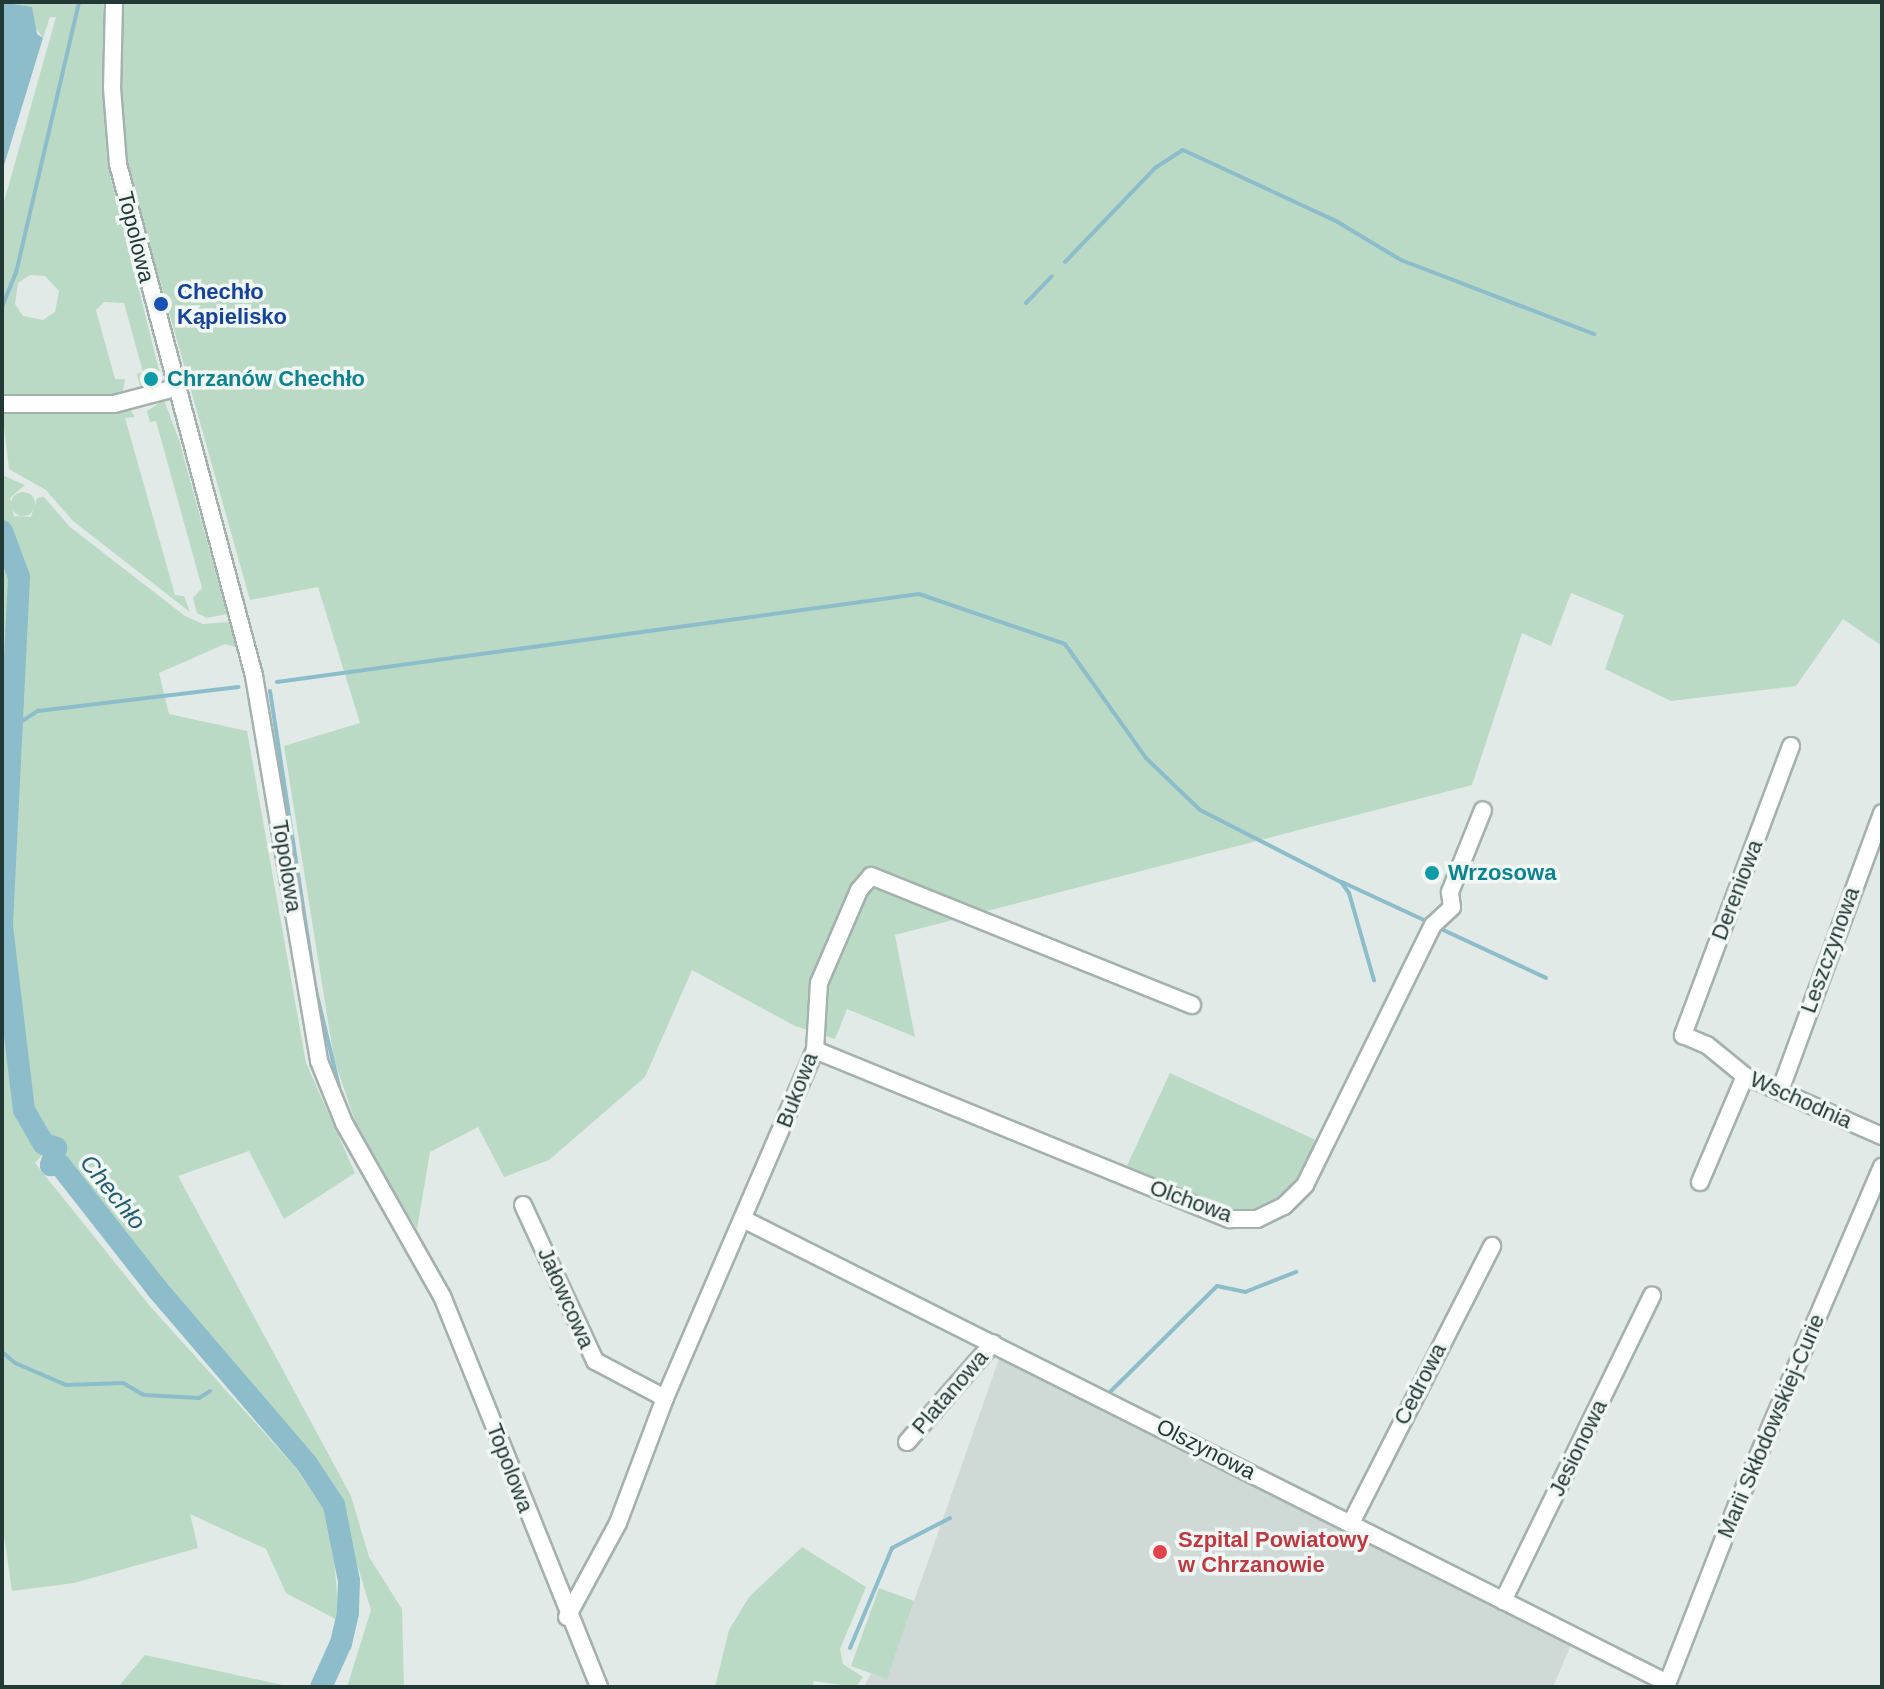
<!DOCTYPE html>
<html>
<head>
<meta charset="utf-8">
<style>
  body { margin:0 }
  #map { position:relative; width:1884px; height:1689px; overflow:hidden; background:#e1eae6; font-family:Helvetica,sans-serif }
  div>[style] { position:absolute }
  .built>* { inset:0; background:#cfdad6 }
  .green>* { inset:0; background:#bbdac5 }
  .round { border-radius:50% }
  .water>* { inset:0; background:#8dbdcb }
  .stream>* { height:4px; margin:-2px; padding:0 2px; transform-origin:2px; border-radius:2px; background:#8dbdcb }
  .river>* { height:22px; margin:-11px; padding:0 11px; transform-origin:11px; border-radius:11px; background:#8dbdcb }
  .roads { filter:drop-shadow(2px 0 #a4b1ad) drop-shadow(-2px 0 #a4b1ad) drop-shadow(0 2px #a4b1ad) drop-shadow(0 -2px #a4b1ad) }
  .minor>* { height:16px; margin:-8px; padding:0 8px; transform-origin:8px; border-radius:8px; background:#fff }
  .dots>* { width:22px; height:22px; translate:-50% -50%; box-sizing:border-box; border:4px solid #f1f7f4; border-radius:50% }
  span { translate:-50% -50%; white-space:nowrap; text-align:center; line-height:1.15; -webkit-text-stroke:7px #f1f7f4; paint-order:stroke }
  .street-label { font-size:22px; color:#233935 }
  .transit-label { font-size:22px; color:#164399; font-weight:700 }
  .left { translate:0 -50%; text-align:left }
  .culture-label { font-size:22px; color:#0d838f; font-weight:700 }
  .health-label { font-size:22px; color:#be3a42; font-weight:700 }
  .water-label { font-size:24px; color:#225e70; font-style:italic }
  .frame { position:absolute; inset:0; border:4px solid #233935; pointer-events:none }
</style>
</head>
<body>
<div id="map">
  <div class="built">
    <i style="clip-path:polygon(1000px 1356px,1571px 1645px,1553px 1687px,864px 1687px,871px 1673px,887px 1678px)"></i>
  </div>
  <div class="green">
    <i style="clip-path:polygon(evenodd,16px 2px,103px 2px,107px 163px,162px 382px,140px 386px,137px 374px,143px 372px,124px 303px,104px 302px,96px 310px,115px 379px,125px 379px,122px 397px,2px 400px,2px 209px,56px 17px,50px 17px,43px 38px,16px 2px,30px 275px,45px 276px,59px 291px,55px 312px,43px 320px,23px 316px,15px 304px,18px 283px,30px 275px)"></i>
    <i style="clip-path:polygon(120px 2px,1882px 2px,1882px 646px,1843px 619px,1796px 686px,1671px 701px,1605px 669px,1624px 615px,1571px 593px,1551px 646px,1522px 633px,1472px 785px,895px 935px,915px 1037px,847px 1009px,835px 1039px,795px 1026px,692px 970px,645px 1077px,549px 1160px,504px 1177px,478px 1127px,430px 1152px,417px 1229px,359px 1133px,334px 1059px,284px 746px,360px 723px,318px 587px,250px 600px,160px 280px,152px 279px,123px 164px)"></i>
    <i style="clip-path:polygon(164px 400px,179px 440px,227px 614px,207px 618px,197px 613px,193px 598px,202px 588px,156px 421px,150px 422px,147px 411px)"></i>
    <i style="clip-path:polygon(130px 409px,135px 417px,125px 418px,175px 595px,184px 596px,190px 612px,73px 521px,46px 490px,9px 469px,2px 410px)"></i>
    <i style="clip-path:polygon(2px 475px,25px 485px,10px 498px,14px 516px,31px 517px,37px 498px,44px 497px,70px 527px,185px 616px,203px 624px,229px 622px,236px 647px,225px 644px,159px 673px,169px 714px,247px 731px,306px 1063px,355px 1173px,284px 1219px,249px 1151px,178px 1176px,351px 1496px,369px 1557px,402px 1609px,404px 1687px,347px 1687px,371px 1610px,336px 1495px,90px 1196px,38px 1130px,27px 1108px,9px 957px,23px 586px,14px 545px,2px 522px)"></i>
    <i class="round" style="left:11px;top:492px;width:24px;height:24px"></i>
    <i style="clip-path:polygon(2px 538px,15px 584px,2px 855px)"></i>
    <i style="clip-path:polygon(2px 994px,21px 1109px,45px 1152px,35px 1163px,149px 1305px,295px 1467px,331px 1519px,339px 1621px,286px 1593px,266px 1549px,190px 1514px,198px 1548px,74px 1583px,12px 1591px,2px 1522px)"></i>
    <i style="clip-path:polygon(1170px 1073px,1318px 1141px,1296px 1184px,1269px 1207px,1233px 1215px,1125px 1170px)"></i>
    <i style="clip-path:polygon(802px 1547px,866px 1587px,840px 1649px,843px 1664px,863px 1677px,856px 1687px,814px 1681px,812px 1687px,715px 1687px,729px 1630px,749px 1597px)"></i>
    <i style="clip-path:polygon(879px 1588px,914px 1601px,887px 1679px,851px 1666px)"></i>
    <i style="clip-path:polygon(145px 1655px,292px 1687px,118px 1687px)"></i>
  </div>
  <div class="water">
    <i style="clip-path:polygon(2px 2px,32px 7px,37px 34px,43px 38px,2px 172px)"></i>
  </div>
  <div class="stream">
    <i style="left:1065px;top:262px;width:130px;rotate:-46.2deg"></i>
    <i style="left:1155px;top:168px;width:33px;rotate:-33deg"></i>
    <i style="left:1183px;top:150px;width:169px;rotate:24.9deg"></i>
    <i style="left:1336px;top:221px;width:76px;rotate:31deg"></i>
    <i style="left:1401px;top:260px;width:207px;rotate:21deg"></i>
    <i style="left:1026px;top:303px;width:37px;rotate:-46deg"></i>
    <i style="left:2px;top:307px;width:37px;rotate:-68deg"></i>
    <i style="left:16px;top:273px;width:278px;rotate:-76.9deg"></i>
    <i style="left:8px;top:618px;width:10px;rotate:29deg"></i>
    <i style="left:277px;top:682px;width:648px;rotate:-7.8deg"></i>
    <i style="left:919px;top:594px;width:154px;rotate:18.9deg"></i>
    <i style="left:1065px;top:644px;width:140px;rotate:54.6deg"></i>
    <i style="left:1146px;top:758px;width:75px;rotate:43.9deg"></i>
    <i style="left:1200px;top:810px;width:158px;rotate:27.1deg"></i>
    <i style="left:1341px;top:882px;width:14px;rotate:54deg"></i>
    <i style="left:1349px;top:893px;width:91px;rotate:74deg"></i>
    <i style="left:270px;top:691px;width:304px;rotate:81.3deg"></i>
    <i style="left:316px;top:991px;width:99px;rotate:76.5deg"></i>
    <i style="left:2px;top:706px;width:16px;rotate:47deg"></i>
    <i style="left:13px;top:727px;width:30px;rotate:-33deg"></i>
    <i style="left:38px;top:711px;width:202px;rotate:-6.8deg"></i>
    <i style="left:2px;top:860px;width:1px"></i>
    <i style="left:1342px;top:882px;width:95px;rotate:24.9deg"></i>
    <i style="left:1439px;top:928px;width:118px;rotate:25deg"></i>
    <i style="left:2px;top:1352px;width:17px;rotate:40deg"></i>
    <i style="left:15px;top:1363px;width:56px;rotate:23.3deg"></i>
    <i style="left:66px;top:1385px;width:57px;rotate:-2deg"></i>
    <i style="left:123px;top:1383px;width:24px;rotate:30deg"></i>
    <i style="left:144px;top:1395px;width:55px;rotate:3.1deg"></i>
    <i style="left:199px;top:1398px;width:13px;rotate:-32deg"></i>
    <i style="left:1110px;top:1392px;width:151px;rotate:-44.7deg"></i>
    <i style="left:1217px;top:1286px;width:29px;rotate:12deg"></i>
    <i style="left:1245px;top:1292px;width:55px;rotate:-21.4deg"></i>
    <i style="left:243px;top:1398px;width:7px;rotate:-8deg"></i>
    <i style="left:850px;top:1648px;width:108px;rotate:-67.2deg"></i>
    <i style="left:892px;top:1548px;width:65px;rotate:-27.3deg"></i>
  </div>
  <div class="river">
    <i style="left:2px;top:531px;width:49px;rotate:69.7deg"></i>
    <i style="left:19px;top:577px;width:349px;rotate:92.8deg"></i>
    <i style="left:2px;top:926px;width:185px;rotate:83.2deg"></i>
    <i style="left:24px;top:1110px;width:39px;rotate:60deg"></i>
    <i style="left:44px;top:1144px;width:13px;rotate:18deg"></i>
    <i style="left:56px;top:1148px;width:18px;rotate:106deg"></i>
    <i style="left:51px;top:1165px;width:9px"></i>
    <i style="left:60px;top:1165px;width:159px;rotate:51.9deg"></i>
    <i style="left:158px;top:1290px;width:229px;rotate:49.4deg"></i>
    <i style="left:307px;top:1464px;width:49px;rotate:56.6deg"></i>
    <i style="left:334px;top:1505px;width:77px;rotate:78.8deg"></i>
    <i style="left:349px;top:1581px;width:32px;rotate:92deg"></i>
    <i style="left:348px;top:1613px;width:31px;rotate:103deg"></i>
    <i style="left:341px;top:1643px;width:48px;rotate:114.4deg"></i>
  </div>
  <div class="roads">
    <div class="minor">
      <i style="left:114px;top:2px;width:86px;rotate:91.3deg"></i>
      <i style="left:112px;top:88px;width:76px;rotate:85.5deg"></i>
      <i style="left:118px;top:164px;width:530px;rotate:75.12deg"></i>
      <i style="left:254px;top:676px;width:390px;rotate:80.4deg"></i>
      <i style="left:319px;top:1061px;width:67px;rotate:68deg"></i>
      <i style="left:344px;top:1123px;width:199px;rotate:60.5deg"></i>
      <i style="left:442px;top:1296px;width:421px;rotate:68.1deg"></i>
      <i style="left:2px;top:404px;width:112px"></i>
      <i style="left:114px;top:404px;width:63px;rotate:-14.7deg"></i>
      <i style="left:1791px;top:746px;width:309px;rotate:110.5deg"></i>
      <i style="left:1683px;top:1035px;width:26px;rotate:23deg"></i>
      <i style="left:1707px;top:1045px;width:49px;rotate:39.2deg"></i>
      <i style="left:1745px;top:1076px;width:150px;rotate:23.7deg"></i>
      <i style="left:815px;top:1050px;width:448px;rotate:22.2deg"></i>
      <i style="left:1230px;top:1219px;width:27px"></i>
      <i style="left:1257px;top:1219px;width:30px;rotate:-26deg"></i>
      <i style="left:1284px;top:1206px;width:30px;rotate:-45deg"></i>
      <i style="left:1305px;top:1185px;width:290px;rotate:-63.8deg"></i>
      <i style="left:1433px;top:925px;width:26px;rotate:-43deg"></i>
      <i style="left:1452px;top:907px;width:15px;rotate:-98deg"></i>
      <i style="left:1450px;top:892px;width:88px;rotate:-68.1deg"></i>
      <i style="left:1781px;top:1088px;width:293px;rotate:-69.8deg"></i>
      <i style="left:1700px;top:1182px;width:115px;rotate:-67deg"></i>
      <i style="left:523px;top:1205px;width:172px;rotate:65.2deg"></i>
      <i style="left:595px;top:1361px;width:79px;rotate:27.9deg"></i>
      <i style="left:743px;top:1219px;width:1034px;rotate:26.66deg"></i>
      <i style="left:907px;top:1442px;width:131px;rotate:-49deg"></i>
      <i style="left:1351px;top:1523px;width:311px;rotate:-63deg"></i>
      <i style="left:1503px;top:1601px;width:340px;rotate:-64deg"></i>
      <i style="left:567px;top:1617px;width:107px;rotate:-61.5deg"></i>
      <i style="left:618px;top:1523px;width:134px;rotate:-69.4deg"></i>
      <i style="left:665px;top:1398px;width:379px;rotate:-66.7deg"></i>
      <i style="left:815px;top:1050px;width:67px;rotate:-86.6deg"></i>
      <i style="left:819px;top:983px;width:101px;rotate:-66.7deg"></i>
      <i style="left:859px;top:890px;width:18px;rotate:-49deg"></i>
      <i style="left:871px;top:876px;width:346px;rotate:21.9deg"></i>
      <i style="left:1666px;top:1687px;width:195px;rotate:-68.7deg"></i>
      <i style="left:1737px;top:1505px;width:368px;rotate:-66.8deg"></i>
    </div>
  </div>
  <div class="dots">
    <i style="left:161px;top:304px;background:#1a4fb4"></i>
    <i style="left:151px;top:379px;background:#0f9aa8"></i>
    <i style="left:1432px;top:873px;background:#0f9aa8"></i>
    <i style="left:1160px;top:1552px;background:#e0444e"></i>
  </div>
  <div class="street-label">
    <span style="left:136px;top:237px;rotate:76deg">Topolowa</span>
    <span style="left:287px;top:866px;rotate:81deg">Topolowa</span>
    <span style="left:1737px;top:890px;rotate:-69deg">Dereniowa</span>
    <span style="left:1830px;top:950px;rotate:-70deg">Leszczynowa</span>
    <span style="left:797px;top:1090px;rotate:-69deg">Bukowa</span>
    <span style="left:1801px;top:1100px;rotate:24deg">Wschodnia</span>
    <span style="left:1191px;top:1201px;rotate:20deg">Olchowa</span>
    <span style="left:566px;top:1298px;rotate:66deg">Jałowcowa</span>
    <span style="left:1420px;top:1384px;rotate:-63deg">Cedrowa</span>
    <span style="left:950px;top:1392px;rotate:-49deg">Platanowa</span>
    <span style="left:1771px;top:1426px;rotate:-67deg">Marii Skłodowskiej-Curie</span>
    <span style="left:1578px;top:1448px;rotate:-64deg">Jesionowa</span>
    <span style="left:1206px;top:1449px;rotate:27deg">Olszynowa</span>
    <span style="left:510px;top:1468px;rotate:69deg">Topolowa</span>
  </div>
  <div class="transit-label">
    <span class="left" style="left:177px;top:304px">Chechło<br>Kąpielisko</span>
  </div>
  <div class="culture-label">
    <span class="left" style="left:167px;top:379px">Chrzanów Chechło</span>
    <span class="left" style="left:1448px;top:873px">Wrzosowa</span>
  </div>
  <div class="health-label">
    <span class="left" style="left:1178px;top:1552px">Szpital Powiatowy<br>w Chrzanowie</span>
  </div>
  <div class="water-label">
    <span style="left:113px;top:1192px;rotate:51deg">Chechło</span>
  </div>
  <div class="frame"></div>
</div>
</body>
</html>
